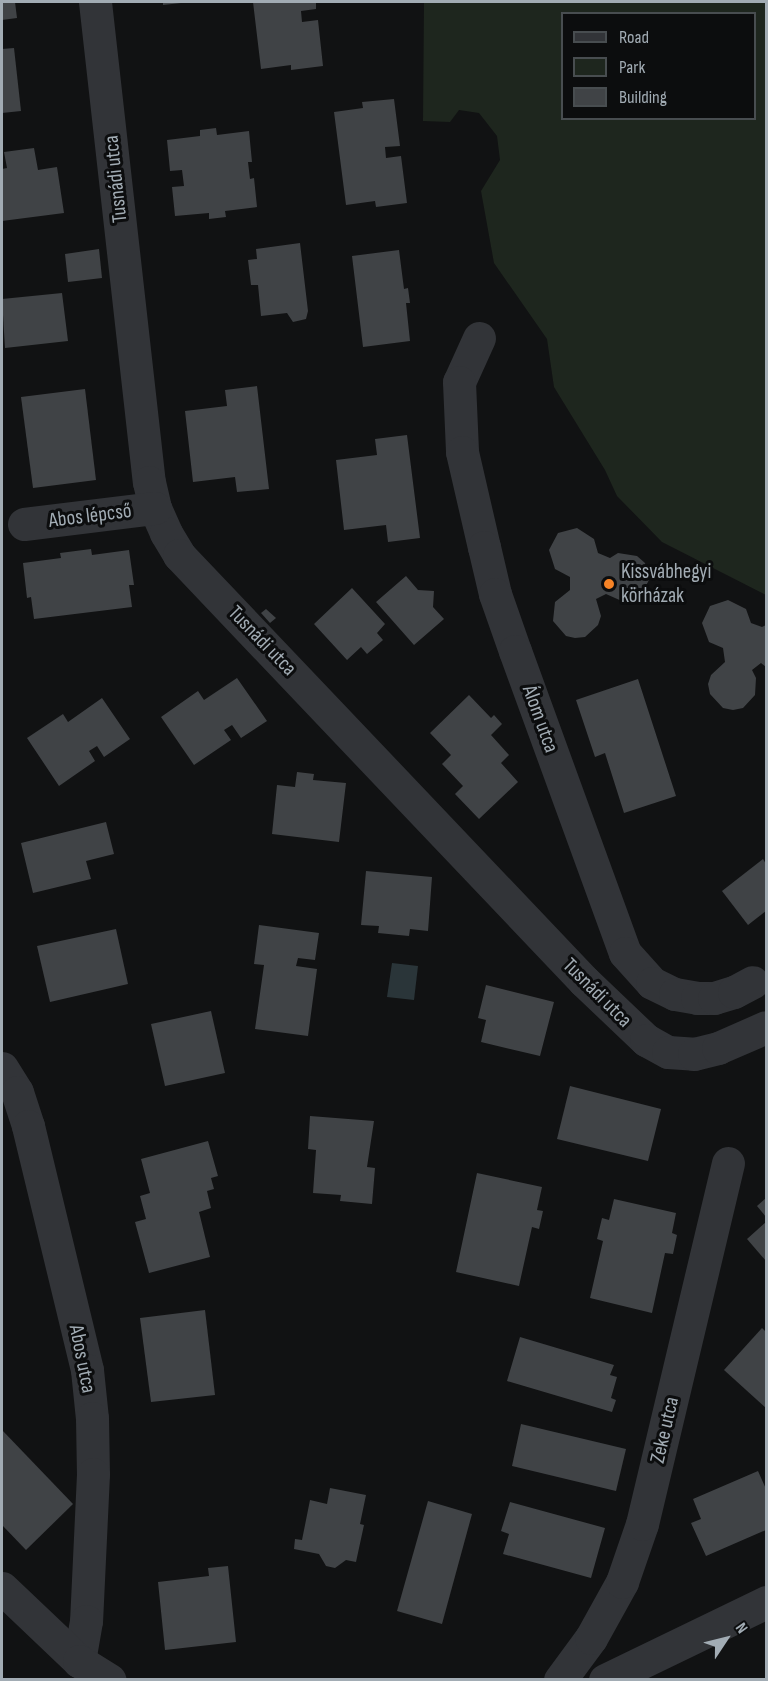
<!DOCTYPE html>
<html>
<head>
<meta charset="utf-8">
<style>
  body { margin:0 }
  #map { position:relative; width:768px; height:1681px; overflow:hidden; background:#111213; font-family:"Sofia Sans Condensed",sans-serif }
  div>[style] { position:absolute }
  .green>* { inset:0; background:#1e261e }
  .water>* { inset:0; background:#2a3539 }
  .building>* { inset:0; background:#404346 }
  .street>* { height:33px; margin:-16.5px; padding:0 16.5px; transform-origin:16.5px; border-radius:16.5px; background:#323438 }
  .dots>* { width:16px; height:16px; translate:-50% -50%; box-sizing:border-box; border:3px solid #0c0d0e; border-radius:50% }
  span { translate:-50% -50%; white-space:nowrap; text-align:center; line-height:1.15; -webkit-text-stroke:6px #0c0d0e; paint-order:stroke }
  .street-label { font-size:21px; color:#a2acb4 }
  .poi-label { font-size:21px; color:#a2acb4 }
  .left { translate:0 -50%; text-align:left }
  .frame { position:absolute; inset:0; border:3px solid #a2acb4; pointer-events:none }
  .legend { position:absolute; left:561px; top:12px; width:195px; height:108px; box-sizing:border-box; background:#0c0d0e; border:2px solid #484d50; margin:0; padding:8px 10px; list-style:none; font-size:18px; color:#a2acb4 }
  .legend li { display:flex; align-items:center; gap:12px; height:30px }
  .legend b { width:30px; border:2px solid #484d50 }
  .north { position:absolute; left:696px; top:1609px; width:60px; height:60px; -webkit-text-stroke:4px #0c0d0e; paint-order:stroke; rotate:55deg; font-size:16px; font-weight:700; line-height:24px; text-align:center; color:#a2acb4 }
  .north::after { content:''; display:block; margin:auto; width:21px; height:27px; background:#a2acb4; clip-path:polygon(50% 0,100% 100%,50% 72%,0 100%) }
</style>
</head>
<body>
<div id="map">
  <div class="green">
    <i style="clip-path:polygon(evenodd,424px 2px,766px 2px,766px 595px,662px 542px,617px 496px,605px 470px,554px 387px,547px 339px,494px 263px,481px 191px,500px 160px,497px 136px,479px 113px,459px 110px,450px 122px,423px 121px,424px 2px,562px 14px,754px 14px,754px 118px,562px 118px,562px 14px)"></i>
  </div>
  <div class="water">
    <i style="clip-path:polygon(392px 963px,418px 966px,414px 1000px,387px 997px)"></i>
  </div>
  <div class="building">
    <i style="clip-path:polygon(2px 2px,15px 2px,17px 18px,2px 20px)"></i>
    <i style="clip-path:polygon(163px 2px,181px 2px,181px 3px,163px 5px)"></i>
    <i style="clip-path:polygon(253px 2px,316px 2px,316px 9px,301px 11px,302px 22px,318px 20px,323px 66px,291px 70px,291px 65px,261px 69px)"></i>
    <i style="clip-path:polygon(14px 48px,21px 111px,2px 113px,2px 49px)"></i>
    <i style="clip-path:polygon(394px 99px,400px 146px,385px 147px,386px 158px,401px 156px,407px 203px,376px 207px,375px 201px,346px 205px,334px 112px,363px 108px,362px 102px)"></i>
    <i style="clip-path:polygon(216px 128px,217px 135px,249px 131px,252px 162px,248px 162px,250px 179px,254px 178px,257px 207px,225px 211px,226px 217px,209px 219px,209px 213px,175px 216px,172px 187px,184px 186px,182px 170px,170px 171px,167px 140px,200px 136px,200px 130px)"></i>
    <i style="clip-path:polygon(34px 148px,38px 170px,57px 167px,64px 213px,2px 221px,2px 169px,7px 168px,4px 152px)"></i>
    <i style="clip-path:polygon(300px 243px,308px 311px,306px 319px,293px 322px,287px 313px,261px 316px,258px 285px,251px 285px,248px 260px,257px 259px,256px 249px)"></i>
    <i style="clip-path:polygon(99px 249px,102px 278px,68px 282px,65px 254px)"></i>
    <i style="clip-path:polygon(399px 250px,404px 289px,408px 288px,410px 303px,406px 303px,410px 341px,363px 347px,352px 256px)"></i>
    <i style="clip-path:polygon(62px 293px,68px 341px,5px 348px,2px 299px)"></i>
    <i style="clip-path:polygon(257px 386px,269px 489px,237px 492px,235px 477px,193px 482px,185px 411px,227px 406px,225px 390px)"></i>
    <i style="clip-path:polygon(85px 389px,96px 480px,33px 488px,21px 397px)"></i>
    <i style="clip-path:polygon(407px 435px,420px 538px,388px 542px,386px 525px,344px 530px,336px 460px,377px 455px,375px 439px)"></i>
    <i style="clip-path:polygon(577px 528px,594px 539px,598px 553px,610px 558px,618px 553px,637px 556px,645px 563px,649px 580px,641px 595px,634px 600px,624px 602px,606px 594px,596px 599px,601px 616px,598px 625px,585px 637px,575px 638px,566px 636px,553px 621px,555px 602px,570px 590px,570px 577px,555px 569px,549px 550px,558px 533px)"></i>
    <i style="clip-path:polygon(91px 549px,92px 555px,129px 550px,134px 585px,129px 585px,132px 607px,34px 619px,31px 597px,27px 598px,23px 563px,61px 558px,60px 553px)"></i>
    <i style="clip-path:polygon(406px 576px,418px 590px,434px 591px,433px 607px,444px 619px,414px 645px,376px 602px)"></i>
    <i style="clip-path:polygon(352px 588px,385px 624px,377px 633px,383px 640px,367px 654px,361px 647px,347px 660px,314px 624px)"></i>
    <i style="clip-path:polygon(728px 600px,746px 609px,751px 623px,762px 627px,766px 625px,766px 667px,761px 663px,752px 670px,756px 678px,755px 695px,743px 708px,733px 710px,723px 708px,710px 694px,708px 684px,711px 675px,725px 662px,723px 648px,709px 642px,702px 623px,710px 606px)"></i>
    <i style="clip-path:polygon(266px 609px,276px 618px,270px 623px,261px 613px)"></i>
    <i style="clip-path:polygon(237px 678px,267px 721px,241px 738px,232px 725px,224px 730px,231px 740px,194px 765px,161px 717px,198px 691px,204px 700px)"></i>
    <i style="clip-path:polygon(638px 679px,676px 796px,624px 813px,605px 753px,595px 757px,576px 700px)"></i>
    <i style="clip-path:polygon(469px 695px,491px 718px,494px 715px,502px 724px,491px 735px,509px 755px,501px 763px,518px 782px,479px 819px,455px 794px,463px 786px,442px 764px,451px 755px,430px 733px)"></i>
    <i style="clip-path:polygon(102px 698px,130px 739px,104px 757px,97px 746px,89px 751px,95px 761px,59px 786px,27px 738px,63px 714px,68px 722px)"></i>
    <i style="clip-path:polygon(297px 772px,314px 774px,313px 780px,346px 783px,339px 842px,272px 834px,277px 785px,295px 787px)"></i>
    <i style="clip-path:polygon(106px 822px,114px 854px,86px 861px,91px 879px,33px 893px,21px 843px)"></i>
    <i style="clip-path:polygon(763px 859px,766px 864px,766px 911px,748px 925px,722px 891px)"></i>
    <i style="clip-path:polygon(366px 871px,432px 877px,428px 931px,410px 929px,409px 936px,378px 933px,379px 926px,361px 925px)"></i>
    <i style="clip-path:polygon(259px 925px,319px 933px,315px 960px,298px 958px,296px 966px,317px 969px,308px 1036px,255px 1029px,264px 965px,254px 964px)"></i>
    <i style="clip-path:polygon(116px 929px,128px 984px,50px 1002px,37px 946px)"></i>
    <i style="clip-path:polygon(486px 985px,554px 1002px,540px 1056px,481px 1042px,486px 1020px,478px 1018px)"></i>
    <i style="clip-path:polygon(211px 1011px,225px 1073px,165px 1086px,151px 1024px)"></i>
    <i style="clip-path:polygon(570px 1086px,661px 1109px,648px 1161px,557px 1139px)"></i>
    <i style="clip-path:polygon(310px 1116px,374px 1121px,367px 1167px,375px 1168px,372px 1204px,340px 1201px,341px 1195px,313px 1193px,316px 1150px,308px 1149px)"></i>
    <i style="clip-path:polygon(208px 1141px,218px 1176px,211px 1178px,214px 1189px,207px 1191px,211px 1208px,199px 1212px,210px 1257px,149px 1273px,135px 1222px,146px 1219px,140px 1196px,150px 1193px,141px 1159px)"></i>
    <i style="clip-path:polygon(477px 1173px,542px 1187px,537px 1210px,543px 1211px,539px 1229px,532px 1227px,519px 1286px,456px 1272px)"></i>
    <i style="clip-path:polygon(766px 1198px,766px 1217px,757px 1206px)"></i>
    <i style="clip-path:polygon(614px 1199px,676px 1213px,672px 1233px,677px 1235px,673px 1254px,665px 1253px,652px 1313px,590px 1298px,603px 1241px,597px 1239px,602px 1218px,609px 1220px)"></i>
    <i style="clip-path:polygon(766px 1222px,766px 1261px,747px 1239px)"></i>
    <i style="clip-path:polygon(205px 1310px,215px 1395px,151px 1402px,140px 1318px)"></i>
    <i style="clip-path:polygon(762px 1328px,766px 1332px,766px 1408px,724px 1370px)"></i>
    <i style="clip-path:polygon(520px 1337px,614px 1365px,610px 1375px,617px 1377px,611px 1398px,616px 1400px,612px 1412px,507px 1381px)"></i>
    <i style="clip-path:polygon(521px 1424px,626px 1449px,616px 1491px,512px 1466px)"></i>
    <i style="clip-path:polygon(2px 1430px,73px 1504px,26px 1550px,2px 1525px)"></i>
    <i style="clip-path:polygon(758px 1471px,766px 1489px,766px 1530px,706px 1556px,691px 1523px,701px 1519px,693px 1499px)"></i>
    <i style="clip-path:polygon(330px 1488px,366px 1495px,360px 1524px,364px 1525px,356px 1562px,346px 1560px,335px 1568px,326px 1566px,319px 1554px,294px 1549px,295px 1539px,302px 1540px,310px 1500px,327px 1504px)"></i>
    <i style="clip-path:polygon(428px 1501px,472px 1514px,442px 1624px,397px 1611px)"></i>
    <i style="clip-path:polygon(510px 1502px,605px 1528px,591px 1578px,503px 1554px,509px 1534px,501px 1531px)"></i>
    <i style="clip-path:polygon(228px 1566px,236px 1642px,165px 1650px,158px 1582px,209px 1576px,208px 1568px)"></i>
  </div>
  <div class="street">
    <i style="left:95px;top:2px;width:483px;rotate:83.6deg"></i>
    <i style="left:149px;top:482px;width:27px;rotate:77deg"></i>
    <i style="left:155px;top:508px;width:27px;rotate:66deg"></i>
    <i style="left:166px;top:533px;width:26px;rotate:59deg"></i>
    <i style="left:179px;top:555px;width:588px;rotate:46.45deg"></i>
    <i style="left:584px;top:981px;width:86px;rotate:43.6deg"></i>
    <i style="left:646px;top:1040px;width:25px;rotate:29deg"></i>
    <i style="left:668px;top:1052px;width:26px;rotate:4deg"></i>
    <i style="left:694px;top:1054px;width:25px;rotate:-14deg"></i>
    <i style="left:718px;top:1048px;width:52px;rotate:-23.6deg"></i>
    <i style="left:479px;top:338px;width:48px;rotate:114.4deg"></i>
    <i style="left:459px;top:382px;width:70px;rotate:87.5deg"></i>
    <i style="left:462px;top:452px;width:98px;rotate:77deg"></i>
    <i style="left:484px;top:547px;width:48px;rotate:76.8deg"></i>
    <i style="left:495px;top:594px;width:60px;rotate:70.7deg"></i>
    <i style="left:515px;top:651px;width:321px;rotate:70deg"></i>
    <i style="left:625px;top:953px;width:40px;rotate:48deg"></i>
    <i style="left:652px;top:983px;width:25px;rotate:26deg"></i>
    <i style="left:675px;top:994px;width:22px;rotate:10deg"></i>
    <i style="left:697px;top:998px;width:17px"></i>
    <i style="left:714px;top:998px;width:21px;rotate:-17deg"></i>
    <i style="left:734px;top:992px;width:21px;rotate:-28deg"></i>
    <i style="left:24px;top:524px;width:132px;rotate:-7deg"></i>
    <i style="left:2px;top:1068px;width:28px;rotate:58deg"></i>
    <i style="left:17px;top:1092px;width:36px;rotate:72deg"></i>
    <i style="left:28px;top:1126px;width:251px;rotate:76.4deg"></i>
    <i style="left:87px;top:1370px;width:48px;rotate:84.1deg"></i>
    <i style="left:92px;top:1418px;width:56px;rotate:89deg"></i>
    <i style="left:93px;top:1474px;width:147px;rotate:92.7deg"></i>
    <i style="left:86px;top:1621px;width:41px;rotate:99.9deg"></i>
    <i style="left:2px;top:1588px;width:106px;rotate:43.5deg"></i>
    <i style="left:79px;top:1661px;width:36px;rotate:32deg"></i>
    <i style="left:560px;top:1680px;width:52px;rotate:-53.6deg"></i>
    <i style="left:591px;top:1638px;width:64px;rotate:-61deg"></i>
    <i style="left:622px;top:1582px;width:61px;rotate:-71deg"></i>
    <i style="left:642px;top:1524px;width:371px;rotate:-76.6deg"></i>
    <i style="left:605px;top:1680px;width:179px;rotate:-25.8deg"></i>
  </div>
  <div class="dots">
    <i style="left:609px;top:584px;background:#f68326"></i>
  </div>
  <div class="street-label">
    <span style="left:116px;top:179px;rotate:-96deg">Tusnádi utca</span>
    <span style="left:90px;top:516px;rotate:-7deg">Abos lépcső</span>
    <span style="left:262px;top:641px;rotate:46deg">Tusnádi utca</span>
    <span style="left:540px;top:719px;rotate:70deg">Álom utca</span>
    <span style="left:597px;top:993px;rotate:45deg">Tusnádi utca</span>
    <span style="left:82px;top:1359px;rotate:79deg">Abos utca</span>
    <span style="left:665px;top:1430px;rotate:-77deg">Zeke utca</span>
  </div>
  <div class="poi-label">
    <span class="left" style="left:621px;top:584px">Kissvábhegyi<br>körházak</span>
  </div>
  <div class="frame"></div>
  <ul class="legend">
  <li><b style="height:8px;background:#323438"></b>Road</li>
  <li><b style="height:16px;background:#1e261e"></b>Park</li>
  <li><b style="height:16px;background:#404346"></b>Building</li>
  </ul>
  <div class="north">N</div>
</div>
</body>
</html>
